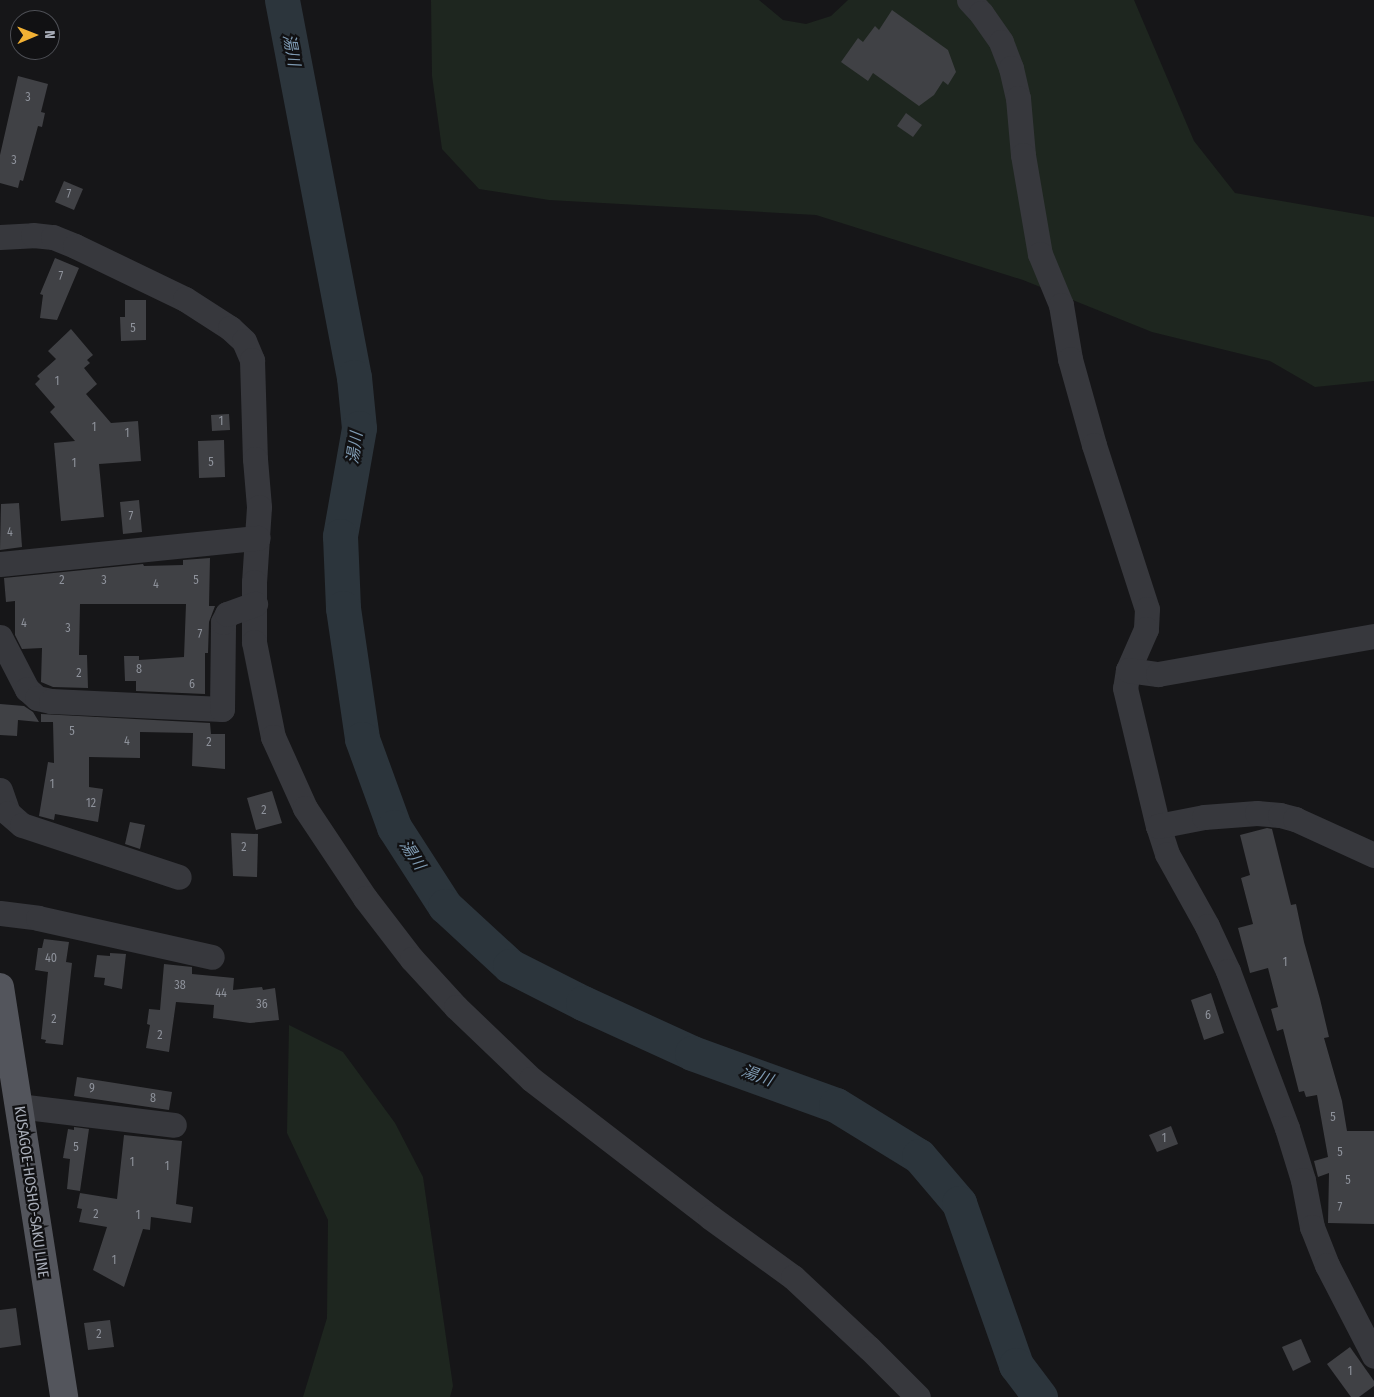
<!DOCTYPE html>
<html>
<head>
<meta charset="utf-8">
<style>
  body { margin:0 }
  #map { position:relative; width:1374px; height:1397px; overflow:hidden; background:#161618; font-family:"Fira Sans Condensed","Noto Sans JP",sans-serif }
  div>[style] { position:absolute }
  .green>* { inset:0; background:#1e261f }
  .river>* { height:35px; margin:-17.5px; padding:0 17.5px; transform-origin:17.5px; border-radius:17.5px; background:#2c353c }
  .building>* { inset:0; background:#404145 }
  .minor>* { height:25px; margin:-12.5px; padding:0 12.5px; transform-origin:12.5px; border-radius:12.5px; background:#37383d }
  .major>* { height:28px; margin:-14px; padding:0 14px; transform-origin:14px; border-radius:14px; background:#53555c }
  span { translate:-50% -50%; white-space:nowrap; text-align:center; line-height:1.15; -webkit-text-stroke:4.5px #111113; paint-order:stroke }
  .number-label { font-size:12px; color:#8e929b }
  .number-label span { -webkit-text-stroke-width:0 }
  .street-label { font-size:15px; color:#a8adb8 }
  .water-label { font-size:16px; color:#7f9bb3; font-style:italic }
  .north { position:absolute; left:10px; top:10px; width:50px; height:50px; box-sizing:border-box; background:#111113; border:1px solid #4d4f55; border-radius:50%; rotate:89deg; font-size:14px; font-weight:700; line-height:20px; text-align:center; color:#a8adb8 }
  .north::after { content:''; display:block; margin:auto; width:18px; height:22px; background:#f2b134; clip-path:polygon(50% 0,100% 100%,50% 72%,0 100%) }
</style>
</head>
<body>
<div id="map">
  <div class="green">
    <i style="clip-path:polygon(431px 0,759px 0,783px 20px,806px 24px,831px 16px,848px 0,1134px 0,1194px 141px,1235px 193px,1374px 217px,1374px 381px,1315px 387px,1270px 361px,1152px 332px,1023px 280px,816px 215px,549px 200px,479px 189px,442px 149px,432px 76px)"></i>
    <i style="clip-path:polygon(289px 1025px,343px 1052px,395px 1123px,423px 1177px,453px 1386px,450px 1397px,303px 1397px,327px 1318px,328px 1220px,287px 1133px)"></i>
  </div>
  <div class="river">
    <i style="left:282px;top:0;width:384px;rotate:79.2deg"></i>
    <i style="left:354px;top:377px;width:51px;rotate:84.4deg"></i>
    <i style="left:359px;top:428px;width:110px;rotate:100deg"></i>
    <i style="left:340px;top:536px;width:72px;rotate:87.6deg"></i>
    <i style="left:343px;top:608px;width:132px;rotate:81.7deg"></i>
    <i style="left:362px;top:739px;width:94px;rotate:70deg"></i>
    <i style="left:394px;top:827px;width:94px;rotate:57.2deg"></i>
    <i style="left:445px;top:906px;width:88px;rotate:42.7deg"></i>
    <i style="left:510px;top:966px;width:82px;rotate:26.9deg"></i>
    <i style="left:583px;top:1003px;width:120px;rotate:24.6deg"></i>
    <i style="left:692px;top:1053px;width:153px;rotate:19.9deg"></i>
    <i style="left:836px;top:1105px;width:97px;rotate:31.6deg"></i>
    <i style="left:919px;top:1156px;width:62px;rotate:49.6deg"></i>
    <i style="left:959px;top:1203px;width:172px;rotate:70.6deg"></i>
    <i style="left:1016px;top:1365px;width:40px;rotate:53deg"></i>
  </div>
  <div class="building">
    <i style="clip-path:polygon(892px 10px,948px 50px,956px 72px,948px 85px,943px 81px,934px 95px,919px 106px,873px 73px,868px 81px,841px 62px,858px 38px,863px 42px,875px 26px,879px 30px)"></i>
    <i style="clip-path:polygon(18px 76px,48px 84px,41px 112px,45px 113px,42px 127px,38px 126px,23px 181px,20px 180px,18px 188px,0 183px,0 155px)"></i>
    <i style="clip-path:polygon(906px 113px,922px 125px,913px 137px,897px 126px)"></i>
    <i style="clip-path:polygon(64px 181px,83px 189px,74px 210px,55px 202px)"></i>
    <i style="clip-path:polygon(55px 258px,79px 268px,57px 320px,40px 318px,43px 295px,40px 294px)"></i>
    <i style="clip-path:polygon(125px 300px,146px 300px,146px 340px,121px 341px,120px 317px,125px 317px)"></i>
    <i style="clip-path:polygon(71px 329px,93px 355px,87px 360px,90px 363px,84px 368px,97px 384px,86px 394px,111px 423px,138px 421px,141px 461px,99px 464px,104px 517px,61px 521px,54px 443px,75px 441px,50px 412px,55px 407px,35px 384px,40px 379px,37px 376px,56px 359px,48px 351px)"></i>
    <i style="clip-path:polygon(229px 414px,230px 430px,212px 431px,211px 415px)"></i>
    <i style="clip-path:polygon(224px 440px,225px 477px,199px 478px,198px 441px)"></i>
    <i style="clip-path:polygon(139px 500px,142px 532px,123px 534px,120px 502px)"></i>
    <i style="clip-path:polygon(19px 503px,22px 547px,0 550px,1px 504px)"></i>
    <i style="clip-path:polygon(210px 558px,209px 606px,215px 606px,209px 622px,208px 653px,205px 653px,205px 694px,136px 691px,136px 681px,125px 681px,124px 656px,139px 656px,139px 660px,184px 657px,186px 604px,80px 604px,79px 655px,87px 655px,88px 688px,53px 687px,41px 682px,42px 648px,22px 649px,15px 635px,15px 601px,6px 602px,4px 578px,143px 564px,144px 566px,183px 565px,183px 560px)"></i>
    <i style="clip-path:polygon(0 704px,24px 706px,33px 712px,39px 722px,18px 720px,17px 736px,0 735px)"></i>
    <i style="clip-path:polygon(41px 714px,210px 723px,211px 734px,225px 734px,225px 769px,192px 766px,193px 733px,140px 732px,140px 758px,89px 757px,89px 787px,103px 789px,98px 822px,55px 814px,54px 820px,39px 816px,48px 762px,54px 763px,53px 722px,41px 722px)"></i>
    <i style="clip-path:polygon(272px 791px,282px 823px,256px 830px,247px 798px)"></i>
    <i style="clip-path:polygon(130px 822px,145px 825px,140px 849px,125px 844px)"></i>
    <i style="clip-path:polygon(1267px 828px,1272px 829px,1291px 905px,1296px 904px,1304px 942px,1320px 999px,1329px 1037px,1324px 1038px,1342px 1101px,1347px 1131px,1374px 1131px,1374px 1224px,1328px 1223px,1329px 1173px,1318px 1177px,1314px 1161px,1328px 1157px,1317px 1095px,1306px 1097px,1304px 1091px,1299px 1092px,1283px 1029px,1277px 1031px,1271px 1009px,1278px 1007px,1268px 968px,1250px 973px,1238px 928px,1253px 924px,1241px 878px,1250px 875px,1240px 835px)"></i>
    <i style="clip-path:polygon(231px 833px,258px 834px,257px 877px,233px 876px)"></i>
    <i style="clip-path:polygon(44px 939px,69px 942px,66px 962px,72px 963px,63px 1045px,45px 1043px,46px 1040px,41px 1039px,48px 972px,35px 970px,38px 948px,42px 948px)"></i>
    <i style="clip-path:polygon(110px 953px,126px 954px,122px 989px,104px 985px,105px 978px,94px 977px,97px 955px,110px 956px)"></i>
    <i style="clip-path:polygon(164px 964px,192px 967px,192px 974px,234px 978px,233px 990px,262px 987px,263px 990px,275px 988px,279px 1020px,250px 1023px,213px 1018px,214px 1005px,176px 1002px,169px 1052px,146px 1048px,150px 1025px,147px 1024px,149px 1009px,160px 1010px)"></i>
    <i style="clip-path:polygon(1211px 993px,1224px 1033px,1204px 1040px,1191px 1000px)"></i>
    <i style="clip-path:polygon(77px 1077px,172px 1092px,169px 1110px,74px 1096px)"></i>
    <i style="clip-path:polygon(1171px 1126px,1178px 1144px,1157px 1152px,1149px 1135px)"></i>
    <i style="clip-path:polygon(74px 1127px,89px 1129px,80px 1191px,67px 1189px,70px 1159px,63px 1158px,68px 1129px,74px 1130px)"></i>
    <i style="clip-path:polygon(124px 1135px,182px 1141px,176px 1204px,193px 1207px,191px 1223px,151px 1217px,150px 1230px,143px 1229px,124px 1287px,93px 1270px,107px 1227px,79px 1222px,82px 1209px,77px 1208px,80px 1193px,117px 1199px)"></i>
    <i style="clip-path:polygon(16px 1308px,21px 1345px,0 1348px,0 1310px)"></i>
    <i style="clip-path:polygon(110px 1320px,114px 1347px,88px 1350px,84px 1323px)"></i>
    <i style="clip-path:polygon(1301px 1339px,1311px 1362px,1293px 1371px,1282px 1347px)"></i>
    <i style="clip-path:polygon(1350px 1347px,1374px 1381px,1374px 1386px,1359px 1397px,1351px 1397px,1327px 1364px)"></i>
  </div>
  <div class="minor">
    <i style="left:969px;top:0;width:18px;rotate:47deg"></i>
    <i style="left:981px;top:13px;width:35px;rotate:55deg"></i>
    <i style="left:1001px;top:42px;width:28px;rotate:69deg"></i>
    <i style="left:1011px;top:68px;width:31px;rotate:77deg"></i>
    <i style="left:1018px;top:98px;width:57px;rotate:85deg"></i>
    <i style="left:1023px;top:155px;width:100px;rotate:80.3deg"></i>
    <i style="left:1040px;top:254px;width:55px;rotate:67.6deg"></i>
    <i style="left:1061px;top:305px;width:55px;rotate:80.5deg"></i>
    <i style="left:1070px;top:359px;width:89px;rotate:74.4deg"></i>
    <i style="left:1094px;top:445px;width:172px;rotate:72.1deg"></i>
    <i style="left:1147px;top:609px;width:20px;rotate:93deg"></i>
    <i style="left:1146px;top:629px;width:45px;rotate:113.7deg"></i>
    <i style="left:1128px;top:670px;width:18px;rotate:99deg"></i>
    <i style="left:1125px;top:688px;width:142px;rotate:76.6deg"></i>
    <i style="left:1158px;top:826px;width:29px;rotate:72deg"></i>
    <i style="left:1167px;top:854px;width:82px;rotate:60.9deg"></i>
    <i style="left:1207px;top:926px;width:50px;rotate:65deg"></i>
    <i style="left:1228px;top:971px;width:168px;rotate:69.4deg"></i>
    <i style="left:1287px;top:1128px;width:54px;rotate:72.9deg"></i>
    <i style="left:1303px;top:1180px;width:48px;rotate:79.2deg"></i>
    <i style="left:1312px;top:1227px;width:41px;rotate:68.5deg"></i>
    <i style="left:1327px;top:1265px;width:102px;rotate:62.7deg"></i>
    <i style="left:0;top:237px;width:33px;rotate:-3deg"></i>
    <i style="left:33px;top:235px;width:20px;rotate:6deg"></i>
    <i style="left:53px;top:237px;width:24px;rotate:22deg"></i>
    <i style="left:75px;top:246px;width:122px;rotate:25.7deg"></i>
    <i style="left:185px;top:299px;width:54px;rotate:32.8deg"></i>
    <i style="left:230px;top:328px;width:19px;rotate:43deg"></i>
    <i style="left:244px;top:341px;width:21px;rotate:67deg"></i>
    <i style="left:252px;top:360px;width:99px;rotate:88.3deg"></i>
    <i style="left:255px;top:459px;width:48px;rotate:85.2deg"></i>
    <i style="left:259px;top:507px;width:75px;rotate:93.8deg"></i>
    <i style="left:254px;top:582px;width:60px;rotate:90deg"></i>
    <i style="left:254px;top:642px;width:97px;rotate:78.7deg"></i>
    <i style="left:273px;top:737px;width:78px;rotate:65.7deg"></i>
    <i style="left:305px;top:808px;width:108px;rotate:56.3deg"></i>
    <i style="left:365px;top:898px;width:77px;rotate:52.4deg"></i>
    <i style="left:412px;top:959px;width:65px;rotate:47.5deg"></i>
    <i style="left:456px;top:1007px;width:104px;rotate:43.8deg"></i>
    <i style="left:531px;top:1079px;width:226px;rotate:37.6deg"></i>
    <i style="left:710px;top:1217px;width:102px;rotate:35.9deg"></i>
    <i style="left:793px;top:1277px;width:104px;rotate:43.1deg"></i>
    <i style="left:869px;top:1348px;width:69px;rotate:45deg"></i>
    <i style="left:0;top:564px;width:259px;rotate:-5.8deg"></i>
    <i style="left:0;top:637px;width:59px;rotate:62.6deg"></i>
    <i style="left:27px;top:689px;width:13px;rotate:42deg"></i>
    <i style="left:37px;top:698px;width:14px;rotate:12deg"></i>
    <i style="left:51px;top:701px;width:171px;rotate:2.7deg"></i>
    <i style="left:222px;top:709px;width:87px;rotate:-89.3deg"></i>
    <i style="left:223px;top:622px;width:9px;rotate:-63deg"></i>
    <i style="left:227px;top:614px;width:30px;rotate:-20deg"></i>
    <i style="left:1128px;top:670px;width:30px;rotate:8deg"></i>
    <i style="left:1158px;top:674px;width:219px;rotate:-10deg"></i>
    <i style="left:0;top:790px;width:24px;rotate:71deg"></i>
    <i style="left:8px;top:813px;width:18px;rotate:41deg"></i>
    <i style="left:22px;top:825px;width:165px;rotate:18.3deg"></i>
    <i style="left:1158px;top:826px;width:47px;rotate:-11.1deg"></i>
    <i style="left:1204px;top:817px;width:53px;rotate:-4.3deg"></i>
    <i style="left:1257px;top:813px;width:23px;rotate:5deg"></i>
    <i style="left:1280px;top:815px;width:16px;rotate:15deg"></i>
    <i style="left:1295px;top:819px;width:87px;rotate:24.5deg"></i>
    <i style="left:0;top:913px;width:38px;rotate:7deg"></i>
    <i style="left:38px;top:918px;width:178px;rotate:12.6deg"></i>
    <i style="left:18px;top:1106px;width:157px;rotate:6.9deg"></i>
  </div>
  <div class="major">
    <i style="left:0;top:987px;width:415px;rotate:81.1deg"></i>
  </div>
  <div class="number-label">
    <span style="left:28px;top:98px">3</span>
    <span style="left:14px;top:161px">3</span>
    <span style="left:69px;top:195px">7</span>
    <span style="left:61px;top:277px">7</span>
    <span style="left:133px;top:329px">5</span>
    <span style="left:57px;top:382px">1</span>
    <span style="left:221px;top:422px">1</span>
    <span style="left:94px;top:428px">1</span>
    <span style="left:127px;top:434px">1</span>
    <span style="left:211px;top:463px">5</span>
    <span style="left:74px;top:464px">1</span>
    <span style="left:131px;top:517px">7</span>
    <span style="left:10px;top:533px">4</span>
    <span style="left:62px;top:581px">2</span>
    <span style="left:104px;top:581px">3</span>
    <span style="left:196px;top:581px">5</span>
    <span style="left:156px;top:585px">4</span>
    <span style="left:24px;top:624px">4</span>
    <span style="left:68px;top:629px">3</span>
    <span style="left:200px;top:635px">7</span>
    <span style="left:139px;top:670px">8</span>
    <span style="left:79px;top:674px">2</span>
    <span style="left:192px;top:685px">6</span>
    <span style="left:72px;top:732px">5</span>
    <span style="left:127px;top:742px">4</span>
    <span style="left:209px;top:743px">2</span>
    <span style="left:52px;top:785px">1</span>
    <span style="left:91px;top:804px">12</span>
    <span style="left:264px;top:811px">2</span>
    <span style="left:244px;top:848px">2</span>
    <span style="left:51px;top:959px">40</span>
    <span style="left:1285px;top:963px">1</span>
    <span style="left:180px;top:986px">38</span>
    <span style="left:221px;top:994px">44</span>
    <span style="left:262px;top:1005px">36</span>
    <span style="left:1208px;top:1016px">6</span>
    <span style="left:54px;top:1020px">2</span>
    <span style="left:160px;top:1036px">2</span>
    <span style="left:92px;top:1089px">9</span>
    <span style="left:153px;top:1099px">8</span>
    <span style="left:1333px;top:1118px">5</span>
    <span style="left:1164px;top:1139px">1</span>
    <span style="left:76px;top:1148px">5</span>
    <span style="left:1340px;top:1153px">5</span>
    <span style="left:132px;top:1163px">1</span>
    <span style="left:167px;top:1167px">1</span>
    <span style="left:1348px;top:1181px">5</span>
    <span style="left:1340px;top:1208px">7</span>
    <span style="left:96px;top:1215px">2</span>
    <span style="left:138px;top:1216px">1</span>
    <span style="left:114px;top:1261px">1</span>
    <span style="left:99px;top:1335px">2</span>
    <span style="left:1350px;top:1372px">1</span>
  </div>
  <div class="street-label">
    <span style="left:31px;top:1192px;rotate:82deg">KUSAGOE-HOSHO-SAKU LINE</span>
  </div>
  <div class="water-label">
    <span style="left:291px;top:50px;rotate:79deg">湯川</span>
    <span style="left:355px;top:448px;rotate:-82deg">湯川</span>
    <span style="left:412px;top:855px;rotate:57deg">湯川</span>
    <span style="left:757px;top:1076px;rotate:20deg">湯川</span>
  </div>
  <div class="north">N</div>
</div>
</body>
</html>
